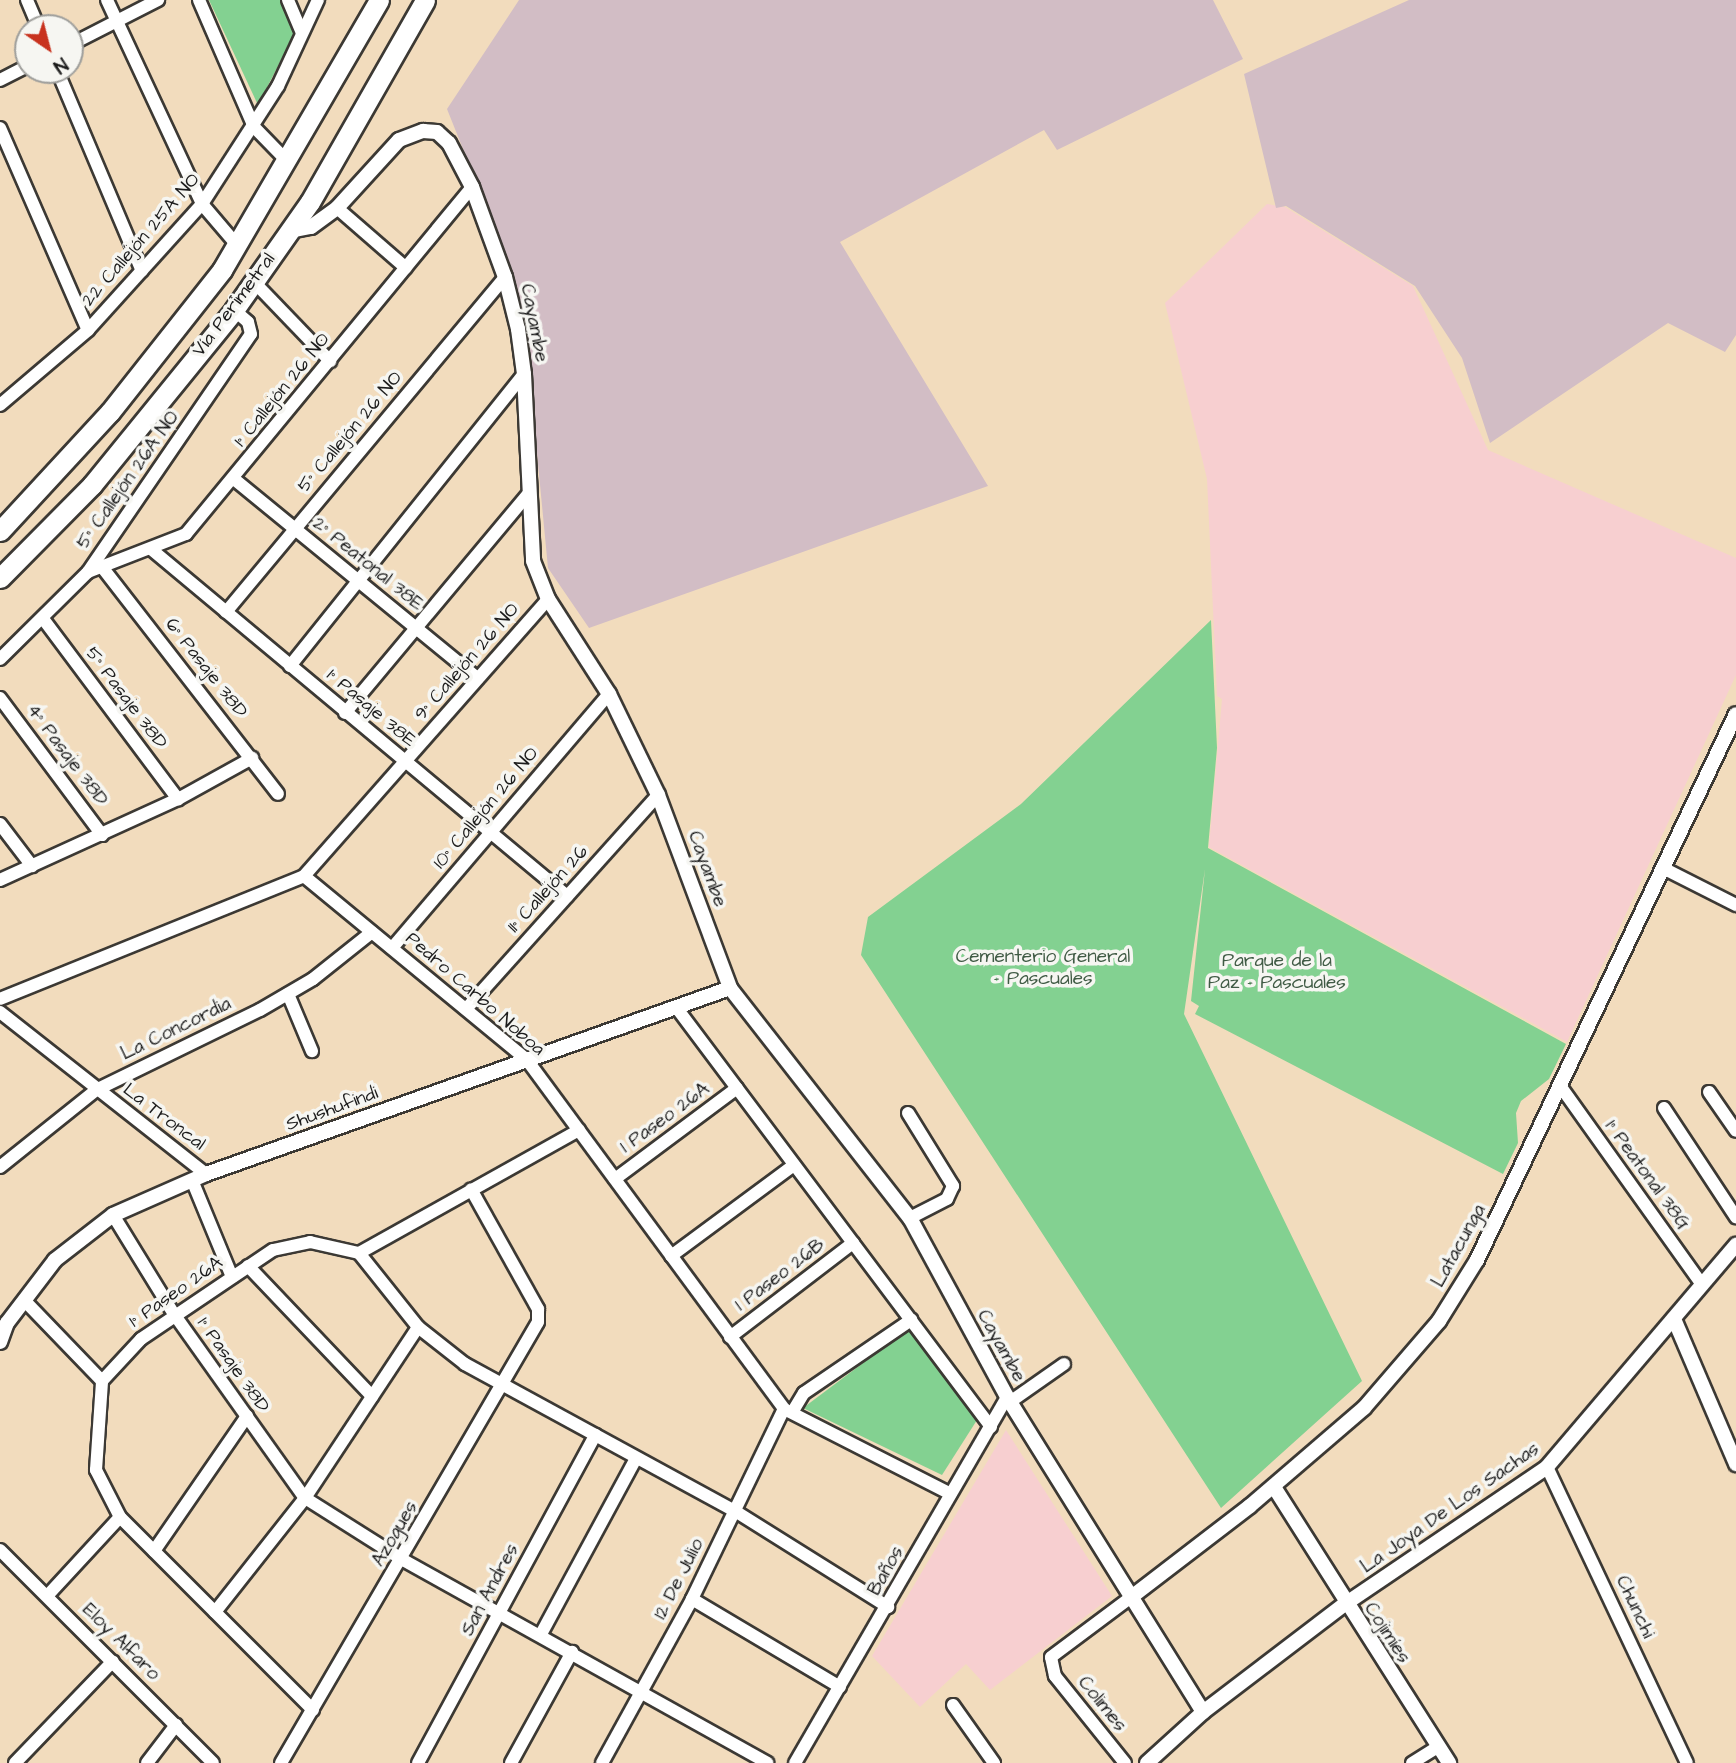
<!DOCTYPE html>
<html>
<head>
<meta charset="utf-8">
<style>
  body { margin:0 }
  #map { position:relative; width:1736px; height:1763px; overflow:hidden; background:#f2dcbd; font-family:"Architects Daughter",sans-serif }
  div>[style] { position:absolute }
  .built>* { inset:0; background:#f7cfd0 }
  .industrial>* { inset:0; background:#d2bdc5 }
  .green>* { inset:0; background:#83d191 }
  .roads { filter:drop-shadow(2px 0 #3c3934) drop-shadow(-2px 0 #3c3934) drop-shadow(0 2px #3c3934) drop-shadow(0 -2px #3c3934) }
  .minor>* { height:12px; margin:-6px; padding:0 6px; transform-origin:6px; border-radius:6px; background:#fff }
  .tertiary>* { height:14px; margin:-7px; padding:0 7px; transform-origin:7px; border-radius:7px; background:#fff }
  .trunk>* { height:19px; margin:-9.5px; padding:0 9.5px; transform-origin:9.5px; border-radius:9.5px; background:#fff }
  span { translate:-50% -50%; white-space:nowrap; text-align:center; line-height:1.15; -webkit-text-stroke:7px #f6f6f2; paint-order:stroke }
  .street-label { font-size:19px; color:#1c1c1c }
  .park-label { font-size:19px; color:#405b45 }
  .north { position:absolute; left:14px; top:14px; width:70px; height:70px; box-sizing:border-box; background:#f6f6f2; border:2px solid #9f9f9c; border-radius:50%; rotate:145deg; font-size:19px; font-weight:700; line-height:28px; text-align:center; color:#1c1c1c }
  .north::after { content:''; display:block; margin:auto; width:24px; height:32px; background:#c8321e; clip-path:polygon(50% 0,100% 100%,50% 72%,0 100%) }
</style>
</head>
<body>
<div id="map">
  <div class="built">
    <i style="clip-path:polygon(1267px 204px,1285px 207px,1413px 286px,1488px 450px,1736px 558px,1736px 675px,1567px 1042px,1209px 847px,1222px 699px,1217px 696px,1207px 479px,1165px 303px)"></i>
    <i style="clip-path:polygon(1006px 1430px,1112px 1596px,990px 1690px,966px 1664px,920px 1707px,872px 1656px)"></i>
  </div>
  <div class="industrial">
    <i style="clip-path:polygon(519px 0,1213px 0,1243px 59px,1057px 150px,1044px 130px,840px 242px,988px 486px,589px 628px,548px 568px,524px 318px,511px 269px,447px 109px)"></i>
    <i style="clip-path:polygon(1409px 0,1736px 0,1736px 335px,1725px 352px,1668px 323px,1490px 443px,1462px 358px,1415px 286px,1286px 206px,1276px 208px,1244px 74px)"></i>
  </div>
  <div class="green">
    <i style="clip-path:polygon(209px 0,282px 0,296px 31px,258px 105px)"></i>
    <i style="clip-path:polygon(1211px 620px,1217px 748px,1208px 848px,1566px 1044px,1549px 1079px,1521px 1101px,1516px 1113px,1518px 1143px,1503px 1174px,1195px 1014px,1199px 1006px,1191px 1001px,1205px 869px,1184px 1014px,1362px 1381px,1221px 1508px,861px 955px,868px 917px,1021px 804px)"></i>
    <i style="clip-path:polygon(911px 1327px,977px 1420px,942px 1475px,803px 1408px)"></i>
  </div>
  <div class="roads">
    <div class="minor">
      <i style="left:27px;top:0;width:30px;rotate:67deg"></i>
      <i style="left:107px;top:0;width:225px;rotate:65deg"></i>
      <i style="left:202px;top:204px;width:54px;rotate:49.5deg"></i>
      <i style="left:199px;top:0;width:138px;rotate:66.6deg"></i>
      <i style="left:254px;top:127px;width:49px;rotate:45.8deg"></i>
      <i style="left:288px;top:0;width:34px;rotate:67deg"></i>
      <i style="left:70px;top:45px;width:99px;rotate:-27.1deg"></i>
      <i style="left:57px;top:70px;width:218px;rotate:67.1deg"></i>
      <i style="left:0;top:80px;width:31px;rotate:-27deg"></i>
      <i style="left:0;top:128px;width:220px;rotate:66.5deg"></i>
      <i style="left:337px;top:208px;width:91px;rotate:41deg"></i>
      <i style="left:254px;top:282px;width:110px;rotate:46.1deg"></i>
      <i style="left:0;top:405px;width:116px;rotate:-40.4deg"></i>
      <i style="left:88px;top:330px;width:170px;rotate:-47.9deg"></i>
      <i style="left:202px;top:204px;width:140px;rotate:-57.2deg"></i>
      <i style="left:278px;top:86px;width:95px;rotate:-65.1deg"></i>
      <i style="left:234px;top:479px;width:315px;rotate:39.3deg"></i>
      <i style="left:151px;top:549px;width:542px;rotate:39.83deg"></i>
      <i style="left:102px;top:567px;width:287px;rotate:52.2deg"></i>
      <i style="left:88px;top:572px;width:105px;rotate:-21.2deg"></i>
      <i style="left:186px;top:534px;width:450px;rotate:-50.5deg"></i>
      <i style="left:226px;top:612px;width:436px;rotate:-50.2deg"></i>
      <i style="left:44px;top:620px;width:224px;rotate:53.2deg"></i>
      <i style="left:0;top:659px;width:124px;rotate:-44.7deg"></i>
      <i style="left:88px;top:572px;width:288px;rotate:-55.6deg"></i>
      <i style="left:251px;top:334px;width:12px;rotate:-104deg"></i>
      <i style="left:248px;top:322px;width:18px;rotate:-139deg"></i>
      <i style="left:290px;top:666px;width:374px;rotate:-51.3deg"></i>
      <i style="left:0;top:698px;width:171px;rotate:53.3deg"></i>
      <i style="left:345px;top:713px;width:285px;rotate:-50.1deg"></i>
      <i style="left:0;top:824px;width:53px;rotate:52.7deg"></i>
      <i style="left:1665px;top:869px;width:80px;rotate:26.9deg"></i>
      <i style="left:304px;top:876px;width:289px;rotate:39.5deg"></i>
      <i style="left:527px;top:1060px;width:433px;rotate:53.6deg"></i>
      <i style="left:784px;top:1409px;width:187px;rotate:27deg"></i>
      <i style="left:0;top:880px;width:196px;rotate:-24.5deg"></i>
      <i style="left:178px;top:799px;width:85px;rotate:-29deg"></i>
      <i style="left:392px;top:948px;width:334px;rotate:-49.5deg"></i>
      <i style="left:288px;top:994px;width:62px;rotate:67.2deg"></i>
      <i style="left:0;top:999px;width:328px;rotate:-22deg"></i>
      <i style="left:304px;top:876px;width:369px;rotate:-48.6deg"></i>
      <i style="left:676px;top:1007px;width:525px;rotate:53.13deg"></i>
      <i style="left:466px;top:1009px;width:288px;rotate:-48.1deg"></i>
      <i style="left:0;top:1012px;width:262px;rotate:38.2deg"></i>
      <i style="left:1561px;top:1087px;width:243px;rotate:54.5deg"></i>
      <i style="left:1709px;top:1092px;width:47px;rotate:55.3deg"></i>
      <i style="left:1664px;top:1108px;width:131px;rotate:56.6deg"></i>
      <i style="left:908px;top:1113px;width:86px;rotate:58.3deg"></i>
      <i style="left:953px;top:1186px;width:14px;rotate:115deg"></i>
      <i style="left:947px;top:1199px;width:42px;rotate:152.8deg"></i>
      <i style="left:0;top:1167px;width:123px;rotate:-38.7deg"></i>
      <i style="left:96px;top:1090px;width:182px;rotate:-26deg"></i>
      <i style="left:260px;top:1010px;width:61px;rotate:-30.3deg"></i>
      <i style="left:313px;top:979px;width:75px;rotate:-38.5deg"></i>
      <i style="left:615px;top:1179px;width:152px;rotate:-36.7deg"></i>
      <i style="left:192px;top:1180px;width:105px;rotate:67.6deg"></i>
      <i style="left:113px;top:1215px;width:116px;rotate:58.4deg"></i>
      <i style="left:174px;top:1314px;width:226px;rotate:54.6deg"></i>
      <i style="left:305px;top:1498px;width:116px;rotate:32.3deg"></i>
      <i style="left:403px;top:1560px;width:417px;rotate:29.1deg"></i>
      <i style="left:359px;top:1253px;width:95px;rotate:51.4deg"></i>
      <i style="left:418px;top:1327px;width:60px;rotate:38.2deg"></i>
      <i style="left:465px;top:1364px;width:307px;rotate:28.6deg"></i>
      <i style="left:735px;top:1511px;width:181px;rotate:32.1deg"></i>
      <i style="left:671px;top:1256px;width:153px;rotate:-36.5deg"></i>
      <i style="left:248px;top:1266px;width:180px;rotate:46.4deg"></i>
      <i style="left:24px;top:1300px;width:112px;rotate:46.1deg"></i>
      <i style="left:730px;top:1337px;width:155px;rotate:-37.4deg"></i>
      <i style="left:1010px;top:1402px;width:66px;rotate:-35.1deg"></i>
      <i style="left:793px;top:1411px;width:21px;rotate:-59deg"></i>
      <i style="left:804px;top:1393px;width:130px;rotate:-34.3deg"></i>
      <i style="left:1547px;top:1467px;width:327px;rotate:64.7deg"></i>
      <i style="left:0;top:1550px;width:301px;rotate:45deg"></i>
      <i style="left:154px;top:1551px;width:164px;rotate:-55.4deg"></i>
      <i style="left:48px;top:1595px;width:106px;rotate:-47.3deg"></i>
      <i style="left:692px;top:1599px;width:172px;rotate:30.7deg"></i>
      <i style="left:215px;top:1612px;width:145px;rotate:-51.7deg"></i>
      <i style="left:305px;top:1498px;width:205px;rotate:-56.5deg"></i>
      <i style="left:541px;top:1634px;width:200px;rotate:-61.6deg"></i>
      <i style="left:953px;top:1705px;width:71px;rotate:54.7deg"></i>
      <i style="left:313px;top:1710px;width:273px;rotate:-135deg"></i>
      <i style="left:120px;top:1517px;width:53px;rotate:-117.1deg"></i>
      <i style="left:96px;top:1470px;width:89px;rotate:-86.1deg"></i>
      <i style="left:102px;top:1381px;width:57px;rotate:-47.1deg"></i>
      <i style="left:141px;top:1339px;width:159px;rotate:-34deg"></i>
      <i style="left:273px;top:1250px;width:38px;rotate:-12deg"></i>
      <i style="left:310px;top:1242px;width:50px;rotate:12.7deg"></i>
      <i style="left:359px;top:1253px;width:252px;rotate:-29.2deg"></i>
      <i style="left:15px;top:1763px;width:141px;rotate:-46.1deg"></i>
      <i style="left:147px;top:1763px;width:48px;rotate:-52.7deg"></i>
      <i style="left:281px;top:1763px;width:510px;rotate:-59.77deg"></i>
      <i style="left:538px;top:1322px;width:13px;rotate:-90deg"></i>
      <i style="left:538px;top:1309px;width:137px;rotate:-119.2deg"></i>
      <i style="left:418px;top:1763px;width:373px;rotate:-61.6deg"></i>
      <i style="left:511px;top:1763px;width:127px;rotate:-61.2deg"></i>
      <i style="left:602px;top:1763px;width:187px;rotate:-61.2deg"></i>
      <i style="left:692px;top:1599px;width:211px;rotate:-64.2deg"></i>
      <i style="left:795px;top:1763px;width:423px;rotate:-59.9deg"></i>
      <i style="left:1125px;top:1763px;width:112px;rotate:-128.8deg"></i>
      <i style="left:1055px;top:1676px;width:19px;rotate:-102deg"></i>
      <i style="left:1051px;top:1657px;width:104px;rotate:-36.8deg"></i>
      <i style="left:1412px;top:1763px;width:31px;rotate:-32deg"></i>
    </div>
    <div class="tertiary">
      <i style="left:290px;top:231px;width:21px;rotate:-11deg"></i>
      <i style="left:311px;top:227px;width:32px;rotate:-36deg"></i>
      <i style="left:337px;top:208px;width:92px;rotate:-47.6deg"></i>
      <i style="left:399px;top:140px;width:26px;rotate:-21deg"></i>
      <i style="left:423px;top:131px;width:14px;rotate:4deg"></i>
      <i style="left:437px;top:132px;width:16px;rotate:43deg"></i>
      <i style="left:449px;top:143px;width:50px;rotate:62.4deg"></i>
      <i style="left:472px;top:187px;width:96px;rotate:69.9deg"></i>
      <i style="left:505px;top:277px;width:54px;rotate:76deg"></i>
      <i style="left:518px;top:329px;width:45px;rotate:82.4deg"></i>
      <i style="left:524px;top:374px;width:187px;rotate:87.2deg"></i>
      <i style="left:533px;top:561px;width:41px;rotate:68.5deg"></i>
      <i style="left:548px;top:599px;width:113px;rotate:57.3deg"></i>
      <i style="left:609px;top:694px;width:112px;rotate:64.1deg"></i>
      <i style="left:658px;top:795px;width:206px;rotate:69.5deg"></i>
      <i style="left:730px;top:988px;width:292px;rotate:52deg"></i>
      <i style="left:910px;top:1218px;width:204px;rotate:61.5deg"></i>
      <i style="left:1007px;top:1397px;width:371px;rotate:58.1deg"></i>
      <i style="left:1674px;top:1319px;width:158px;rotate:66.8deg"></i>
      <i style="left:0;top:1342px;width:20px;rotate:-70deg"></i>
      <i style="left:7px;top:1323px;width:79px;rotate:-52.7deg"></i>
      <i style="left:55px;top:1260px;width:73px;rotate:-37.8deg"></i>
      <i style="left:113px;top:1215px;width:102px;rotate:-23.8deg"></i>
      <i style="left:206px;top:1174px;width:556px;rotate:-19.54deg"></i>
      <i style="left:1274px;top:1487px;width:327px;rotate:57.6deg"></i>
      <i style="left:1134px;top:1595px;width:146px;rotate:-37.5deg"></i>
      <i style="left:1250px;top:1506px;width:150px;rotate:-40.7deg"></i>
      <i style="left:1364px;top:1408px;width:115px;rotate:-49.2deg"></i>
      <i style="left:1439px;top:1321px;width:72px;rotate:-58.1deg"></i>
      <i style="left:1477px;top:1260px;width:604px;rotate:-64.62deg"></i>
      <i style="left:1147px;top:1763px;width:76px;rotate:-42.3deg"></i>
      <i style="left:1203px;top:1712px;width:178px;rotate:-37.3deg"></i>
      <i style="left:1345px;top:1604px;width:244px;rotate:-34.1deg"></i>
      <i style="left:1547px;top:1467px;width:292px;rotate:-49.6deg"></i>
    </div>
    <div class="trunk">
      <i style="left:0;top:531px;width:162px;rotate:-47.3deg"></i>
      <i style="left:110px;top:412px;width:181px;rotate:-51.7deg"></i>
      <i style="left:222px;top:270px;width:312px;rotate:-59.8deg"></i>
      <i style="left:0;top:578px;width:131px;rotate:-45.3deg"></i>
      <i style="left:92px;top:485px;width:225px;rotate:-50.9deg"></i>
      <i style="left:234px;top:310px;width:132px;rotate:-54.9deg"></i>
      <i style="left:310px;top:202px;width:232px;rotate:-60.3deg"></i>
    </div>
  </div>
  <div class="street-label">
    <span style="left:141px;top:240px;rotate:-49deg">22 Callejón 25A NO</span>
    <span style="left:234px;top:305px;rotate:-53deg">Vía Perimetral</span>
    <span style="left:534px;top:323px;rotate:79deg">Cayambe</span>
    <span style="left:282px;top:390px;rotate:-51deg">1° Callejón 26 NO</span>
    <span style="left:350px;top:432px;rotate:-50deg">5° Callejón 26 NO</span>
    <span style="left:128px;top:480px;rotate:-55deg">5° Callejón 26A NO</span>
    <span style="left:368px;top:564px;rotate:39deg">2° Peatonal 38E</span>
    <span style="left:467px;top:662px;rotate:-49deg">9° Callejón 26 NO</span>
    <span style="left:206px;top:668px;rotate:52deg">6° Pasaje 38D</span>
    <span style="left:126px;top:698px;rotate:53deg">5° Pasaje 38D</span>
    <span style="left:371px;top:708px;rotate:40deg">1° Pasaje 38E</span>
    <span style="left:67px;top:755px;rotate:53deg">4° Pasaje 38D</span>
    <span style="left:486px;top:808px;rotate:-50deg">10° Callejón 26 NO</span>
    <span style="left:707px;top:869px;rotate:70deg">Cayambe</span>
    <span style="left:548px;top:889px;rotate:-48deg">11° Callejón 26</span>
    <span style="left:475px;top:994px;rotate:41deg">Pedro Carbo Noboa</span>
    <span style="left:176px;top:1029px;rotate:-26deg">La Concordia</span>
    <span style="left:332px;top:1109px;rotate:-20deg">Shushufindi</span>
    <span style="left:164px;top:1117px;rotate:37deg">La Troncal</span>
    <span style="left:665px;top:1118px;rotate:-36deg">1 Paseo 26A</span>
    <span style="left:1647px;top:1175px;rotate:54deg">1° Peatonal 38G</span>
    <span style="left:1459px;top:1246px;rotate:-61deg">Latacunga</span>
    <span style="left:780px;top:1275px;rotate:-37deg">1 Paseo 26B</span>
    <span style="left:176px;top:1292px;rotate:-35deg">1° Paseo 26A</span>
    <span style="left:1001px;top:1346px;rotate:61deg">Cayambe</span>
    <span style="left:233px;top:1365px;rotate:55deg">1° Pasaje 38D</span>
    <span style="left:1450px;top:1508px;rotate:-35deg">La Joya De Los Sachas</span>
    <span style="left:395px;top:1534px;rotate:-60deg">Azogues</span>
    <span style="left:886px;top:1571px;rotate:-61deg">Baños</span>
    <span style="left:679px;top:1579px;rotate:-63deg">12 De Julio</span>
    <span style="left:490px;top:1590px;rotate:-62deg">San Andres</span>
    <span style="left:1635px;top:1607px;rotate:65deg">Chunchi</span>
    <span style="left:1387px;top:1633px;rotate:57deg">Cojimíes</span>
    <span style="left:121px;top:1642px;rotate:45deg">Eloy Alfaro</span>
    <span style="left:1102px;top:1704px;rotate:51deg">Colimes</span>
  </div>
  <div class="park-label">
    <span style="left:1043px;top:968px">Cementerio General<br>- Pascuales</span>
    <span style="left:1277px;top:972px">Parque de la<br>Paz - Pascuales</span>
  </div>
  <div class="north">N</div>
</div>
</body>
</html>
